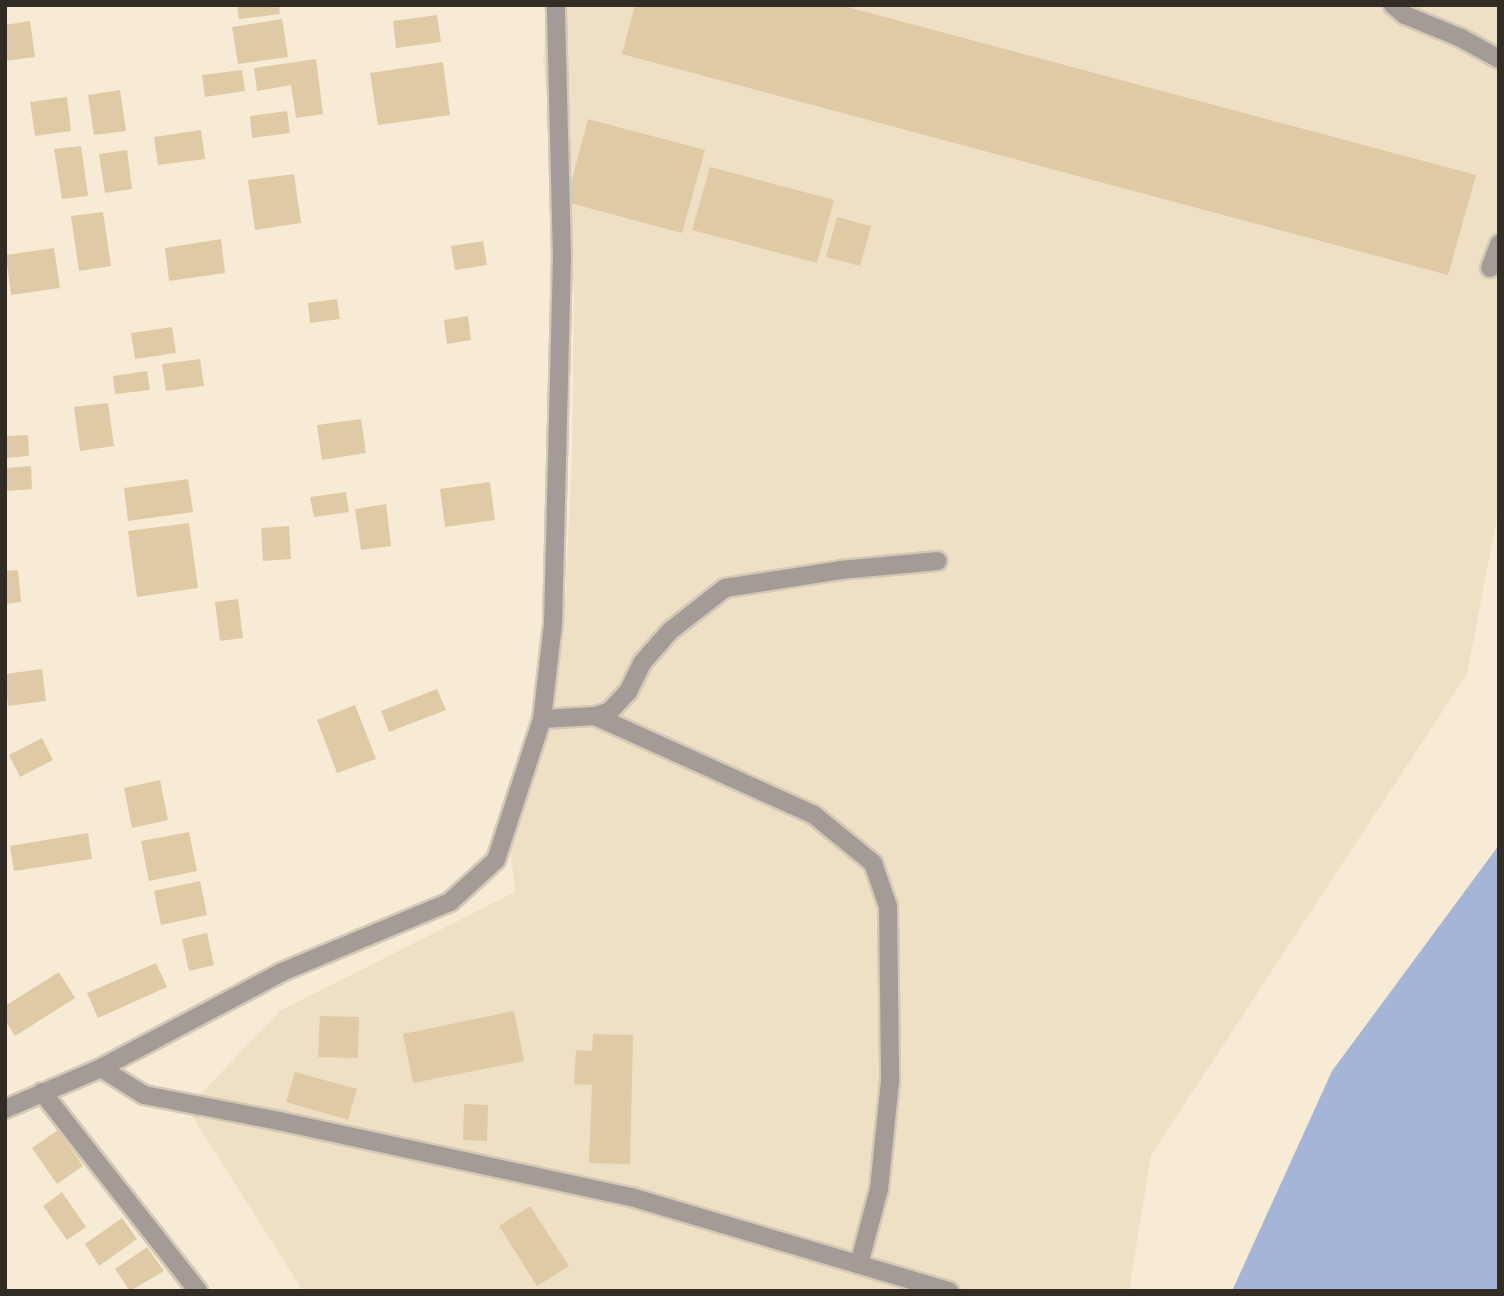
<!DOCTYPE html>
<html>
<head>
<meta charset="utf-8">
<style>
  body { margin:0 }
  #map { position:relative; width:1504px; height:1296px; overflow:hidden; background:#f7ebd6; font-family:"Source Sans 3",sans-serif }
  div>[style] { position:absolute }
  .built>* { inset:0; background:#efdfc4 }
  .water>* { inset:0; background:#a4b5d8 }
  .building>* { inset:0; background:#e0caa6 }
  .roads { filter:drop-shadow(2px 0 #d3c9b6) drop-shadow(-2px 0 #d3c9b6) drop-shadow(0 2px #d3c9b6) drop-shadow(0 -2px #d3c9b6) }
  .lane>* { height:18px; margin:-9px; padding:0 9px; transform-origin:9px; border-radius:9px; background:#a59b96 }
  .street>* { height:18px; margin:-9px; padding:0 9px; transform-origin:9px; border-radius:9px; background:#a59b96 }
  span { translate:-50% -50%; white-space:nowrap; text-align:center; line-height:1.15; -webkit-text-stroke:6px #fef9f1; paint-order:stroke }
  .frame { position:absolute; inset:0; border:7px solid #312c24; pointer-events:none }
</style>
</head>
<body>
<div id="map">
  <div class="built">
    <i style="clip-path:polygon(549px 5px,1499px 5px,1499px 507px,1467px 674px,1151px 1155px,1129px 1291px,303px 1291px,187px 1108px,280px 1011px,515px 892px,505px 800px,563px 641px,572px 457px,574px 286px,557px 187px,543px 60px)"></i>
  </div>
  <div class="water">
    <i style="clip-path:polygon(1499px 845px,1499px 1291px,1232px 1291px,1332px 1071px)"></i>
  </div>
  <div class="building">
    <i style="clip-path:polygon(237px 5px,279px 5px,280px 14px,239px 19px)"></i>
    <i style="clip-path:polygon(635px 5px,840px 5px,1476px 175px,1448px 275px,622px 54px)"></i>
    <i style="clip-path:polygon(437px 15px,441px 42px,396px 48px,393px 21px)"></i>
    <i style="clip-path:polygon(282px 19px,288px 57px,238px 64px,232px 27px)"></i>
    <i style="clip-path:polygon(30px 21px,35px 57px,5px 61px,5px 25px)"></i>
    <i style="clip-path:polygon(316px 59px,323px 114px,296px 118px,291px 85px,257px 91px,254px 68px)"></i>
    <i style="clip-path:polygon(443px 62px,450px 115px,378px 125px,370px 73px)"></i>
    <i style="clip-path:polygon(242px 70px,245px 91px,205px 97px,202px 75px)"></i>
    <i style="clip-path:polygon(120px 90px,126px 131px,94px 135px,88px 95px)"></i>
    <i style="clip-path:polygon(67px 97px,71px 131px,35px 136px,30px 102px)"></i>
    <i style="clip-path:polygon(287px 111px,290px 133px,252px 138px,250px 116px)"></i>
    <i style="clip-path:polygon(588px 119px,705px 150px,682px 233px,566px 202px)"></i>
    <i style="clip-path:polygon(201px 130px,205px 159px,158px 165px,154px 137px)"></i>
    <i style="clip-path:polygon(81px 146px,88px 196px,62px 199px,54px 149px)"></i>
    <i style="clip-path:polygon(127px 150px,132px 189px,105px 193px,99px 154px)"></i>
    <i style="clip-path:polygon(710px 167px,834px 200px,817px 263px,692px 230px)"></i>
    <i style="clip-path:polygon(294px 174px,301px 223px,255px 230px,248px 180px)"></i>
    <i style="clip-path:polygon(103px 212px,111px 266px,79px 271px,71px 216px)"></i>
    <i style="clip-path:polygon(837px 217px,871px 226px,860px 266px,826px 257px)"></i>
    <i style="clip-path:polygon(221px 239px,225px 273px,169px 281px,165px 248px)"></i>
    <i style="clip-path:polygon(483px 241px,487px 265px,455px 270px,451px 246px)"></i>
    <i style="clip-path:polygon(54px 248px,60px 288px,11px 295px,6px 255px)"></i>
    <i style="clip-path:polygon(337px 299px,340px 319px,310px 323px,308px 303px)"></i>
    <i style="clip-path:polygon(468px 316px,471px 340px,447px 344px,444px 320px)"></i>
    <i style="clip-path:polygon(172px 327px,176px 353px,135px 359px,131px 333px)"></i>
    <i style="clip-path:polygon(200px 359px,204px 386px,166px 391px,162px 364px)"></i>
    <i style="clip-path:polygon(147px 371px,150px 390px,115px 394px,113px 376px)"></i>
    <i style="clip-path:polygon(108px 403px,114px 446px,80px 451px,74px 407px)"></i>
    <i style="clip-path:polygon(361px 419px,366px 453px,322px 460px,317px 425px)"></i>
    <i style="clip-path:polygon(28px 435px,29px 456px,5px 458px,5px 436px)"></i>
    <i style="clip-path:polygon(31px 466px,32px 489px,5px 491px,5px 468px)"></i>
    <i style="clip-path:polygon(188px 479px,193px 512px,128px 521px,124px 488px)"></i>
    <i style="clip-path:polygon(490px 482px,495px 520px,445px 527px,440px 489px)"></i>
    <i style="clip-path:polygon(346px 492px,349px 512px,314px 517px,310px 497px)"></i>
    <i style="clip-path:polygon(386px 504px,391px 546px,361px 550px,355px 509px)"></i>
    <i style="clip-path:polygon(189px 523px,198px 588px,137px 597px,128px 531px)"></i>
    <i style="clip-path:polygon(289px 526px,291px 559px,263px 561px,261px 528px)"></i>
    <i style="clip-path:polygon(18px 570px,21px 602px,5px 604px,5px 571px)"></i>
    <i style="clip-path:polygon(238px 599px,243px 638px,220px 641px,215px 602px)"></i>
    <i style="clip-path:polygon(42px 669px,46px 701px,8px 706px,5px 674px)"></i>
    <i style="clip-path:polygon(437px 689px,446px 710px,389px 732px,381px 711px)"></i>
    <i style="clip-path:polygon(355px 705px,376px 759px,337px 773px,317px 720px)"></i>
    <i style="clip-path:polygon(42px 738px,53px 760px,20px 777px,9px 755px)"></i>
    <i style="clip-path:polygon(160px 780px,168px 820px,132px 828px,124px 788px)"></i>
    <i style="clip-path:polygon(189px 832px,197px 871px,149px 881px,141px 841px)"></i>
    <i style="clip-path:polygon(88px 833px,92px 859px,14px 871px,10px 846px)"></i>
    <i style="clip-path:polygon(200px 881px,207px 915px,161px 925px,154px 891px)"></i>
    <i style="clip-path:polygon(207px 933px,214px 965px,189px 971px,182px 939px)"></i>
    <i style="clip-path:polygon(156px 963px,167px 987px,98px 1018px,87px 993px)"></i>
    <i style="clip-path:polygon(59px 972px,75px 998px,15px 1036px,5px 1020px,5px 1006px)"></i>
    <i style="clip-path:polygon(514px 1011px,524px 1061px,413px 1083px,403px 1034px)"></i>
    <i style="clip-path:polygon(320px 1016px,359px 1017px,358px 1058px,318px 1057px)"></i>
    <i style="clip-path:polygon(593px 1034px,633px 1035px,630px 1164px,589px 1163px,592px 1085px,574px 1084px,576px 1050px,592px 1051px)"></i>
    <i style="clip-path:polygon(295px 1072px,357px 1089px,348px 1120px,286px 1102px)"></i>
    <i style="clip-path:polygon(464px 1104px,488px 1105px,487px 1141px,463px 1140px)"></i>
    <i style="clip-path:polygon(58px 1130px,83px 1166px,57px 1184px,32px 1148px)"></i>
    <i style="clip-path:polygon(62px 1192px,86px 1227px,67px 1240px,43px 1206px)"></i>
    <i style="clip-path:polygon(530px 1206px,569px 1266px,537px 1286px,499px 1226px)"></i>
    <i style="clip-path:polygon(122px 1218px,137px 1239px,99px 1266px,85px 1244px)"></i>
    <i style="clip-path:polygon(147px 1247px,164px 1271px,130px 1291px,115px 1269px)"></i>
  </div>
  <div class="roads">
    <div class="lane">
      <i style="left:1393px;top:5px;width:16px;rotate:40deg"></i>
      <i style="left:1405px;top:15px;width:61px;rotate:22.3deg"></i>
      <i style="left:1461px;top:38px;width:43px;rotate:28.9deg"></i>
      <i style="left:1490px;top:268px;width:26px;rotate:-69deg"></i>
      <i style="left:595px;top:716px;width:240px;rotate:24.3deg"></i>
      <i style="left:814px;top:815px;width:76px;rotate:39.1deg"></i>
      <i style="left:873px;top:863px;width:46px;rotate:70.8deg"></i>
      <i style="left:888px;top:906px;width:175px;rotate:89.3deg"></i>
      <i style="left:890px;top:1081px;width:109px;rotate:95.8deg"></i>
      <i style="left:879px;top:1189px;width:78px;rotate:104.9deg"></i>
      <i style="left:542px;top:719px;width:53px;rotate:-3.2deg"></i>
      <i style="left:595px;top:716px;width:16px;rotate:-18deg"></i>
      <i style="left:610px;top:711px;width:26px;rotate:-47deg"></i>
      <i style="left:628px;top:692px;width:32px;rotate:-64deg"></i>
      <i style="left:642px;top:663px;width:43px;rotate:-48.8deg"></i>
      <i style="left:670px;top:631px;width:70px;rotate:-38deg"></i>
      <i style="left:725px;top:588px;width:117px;rotate:-8.8deg"></i>
      <i style="left:841px;top:570px;width:97px;rotate:-5.3deg"></i>
      <i style="left:101px;top:1068px;width:51px;rotate:32.1deg"></i>
      <i style="left:144px;top:1095px;width:137px;rotate:10.9deg"></i>
      <i style="left:279px;top:1121px;width:360px;rotate:12.2deg"></i>
      <i style="left:631px;top:1197px;width:332px;rotate:16.5deg"></i>
    </div>
    <div class="street">
      <i style="left:42px;top:1092px;width:253px;rotate:51.9deg"></i>
      <i style="left:5px;top:1109px;width:104px;rotate:-23.1deg"></i>
      <i style="left:101px;top:1068px;width:205px;rotate:-27.9deg"></i>
      <i style="left:282px;top:972px;width:182px;rotate:-22.6deg"></i>
      <i style="left:450px;top:902px;width:62px;rotate:-42.4deg"></i>
      <i style="left:496px;top:860px;width:148px;rotate:-71.9deg"></i>
      <i style="left:542px;top:719px;width:96px;rotate:-83.4deg"></i>
      <i style="left:553px;top:624px;width:366px;rotate:-88.6deg"></i>
      <i style="left:562px;top:258px;width:253px;rotate:-91.4deg"></i>
    </div>
  </div>
  <div class="frame"></div>
</div>
</body>
</html>
